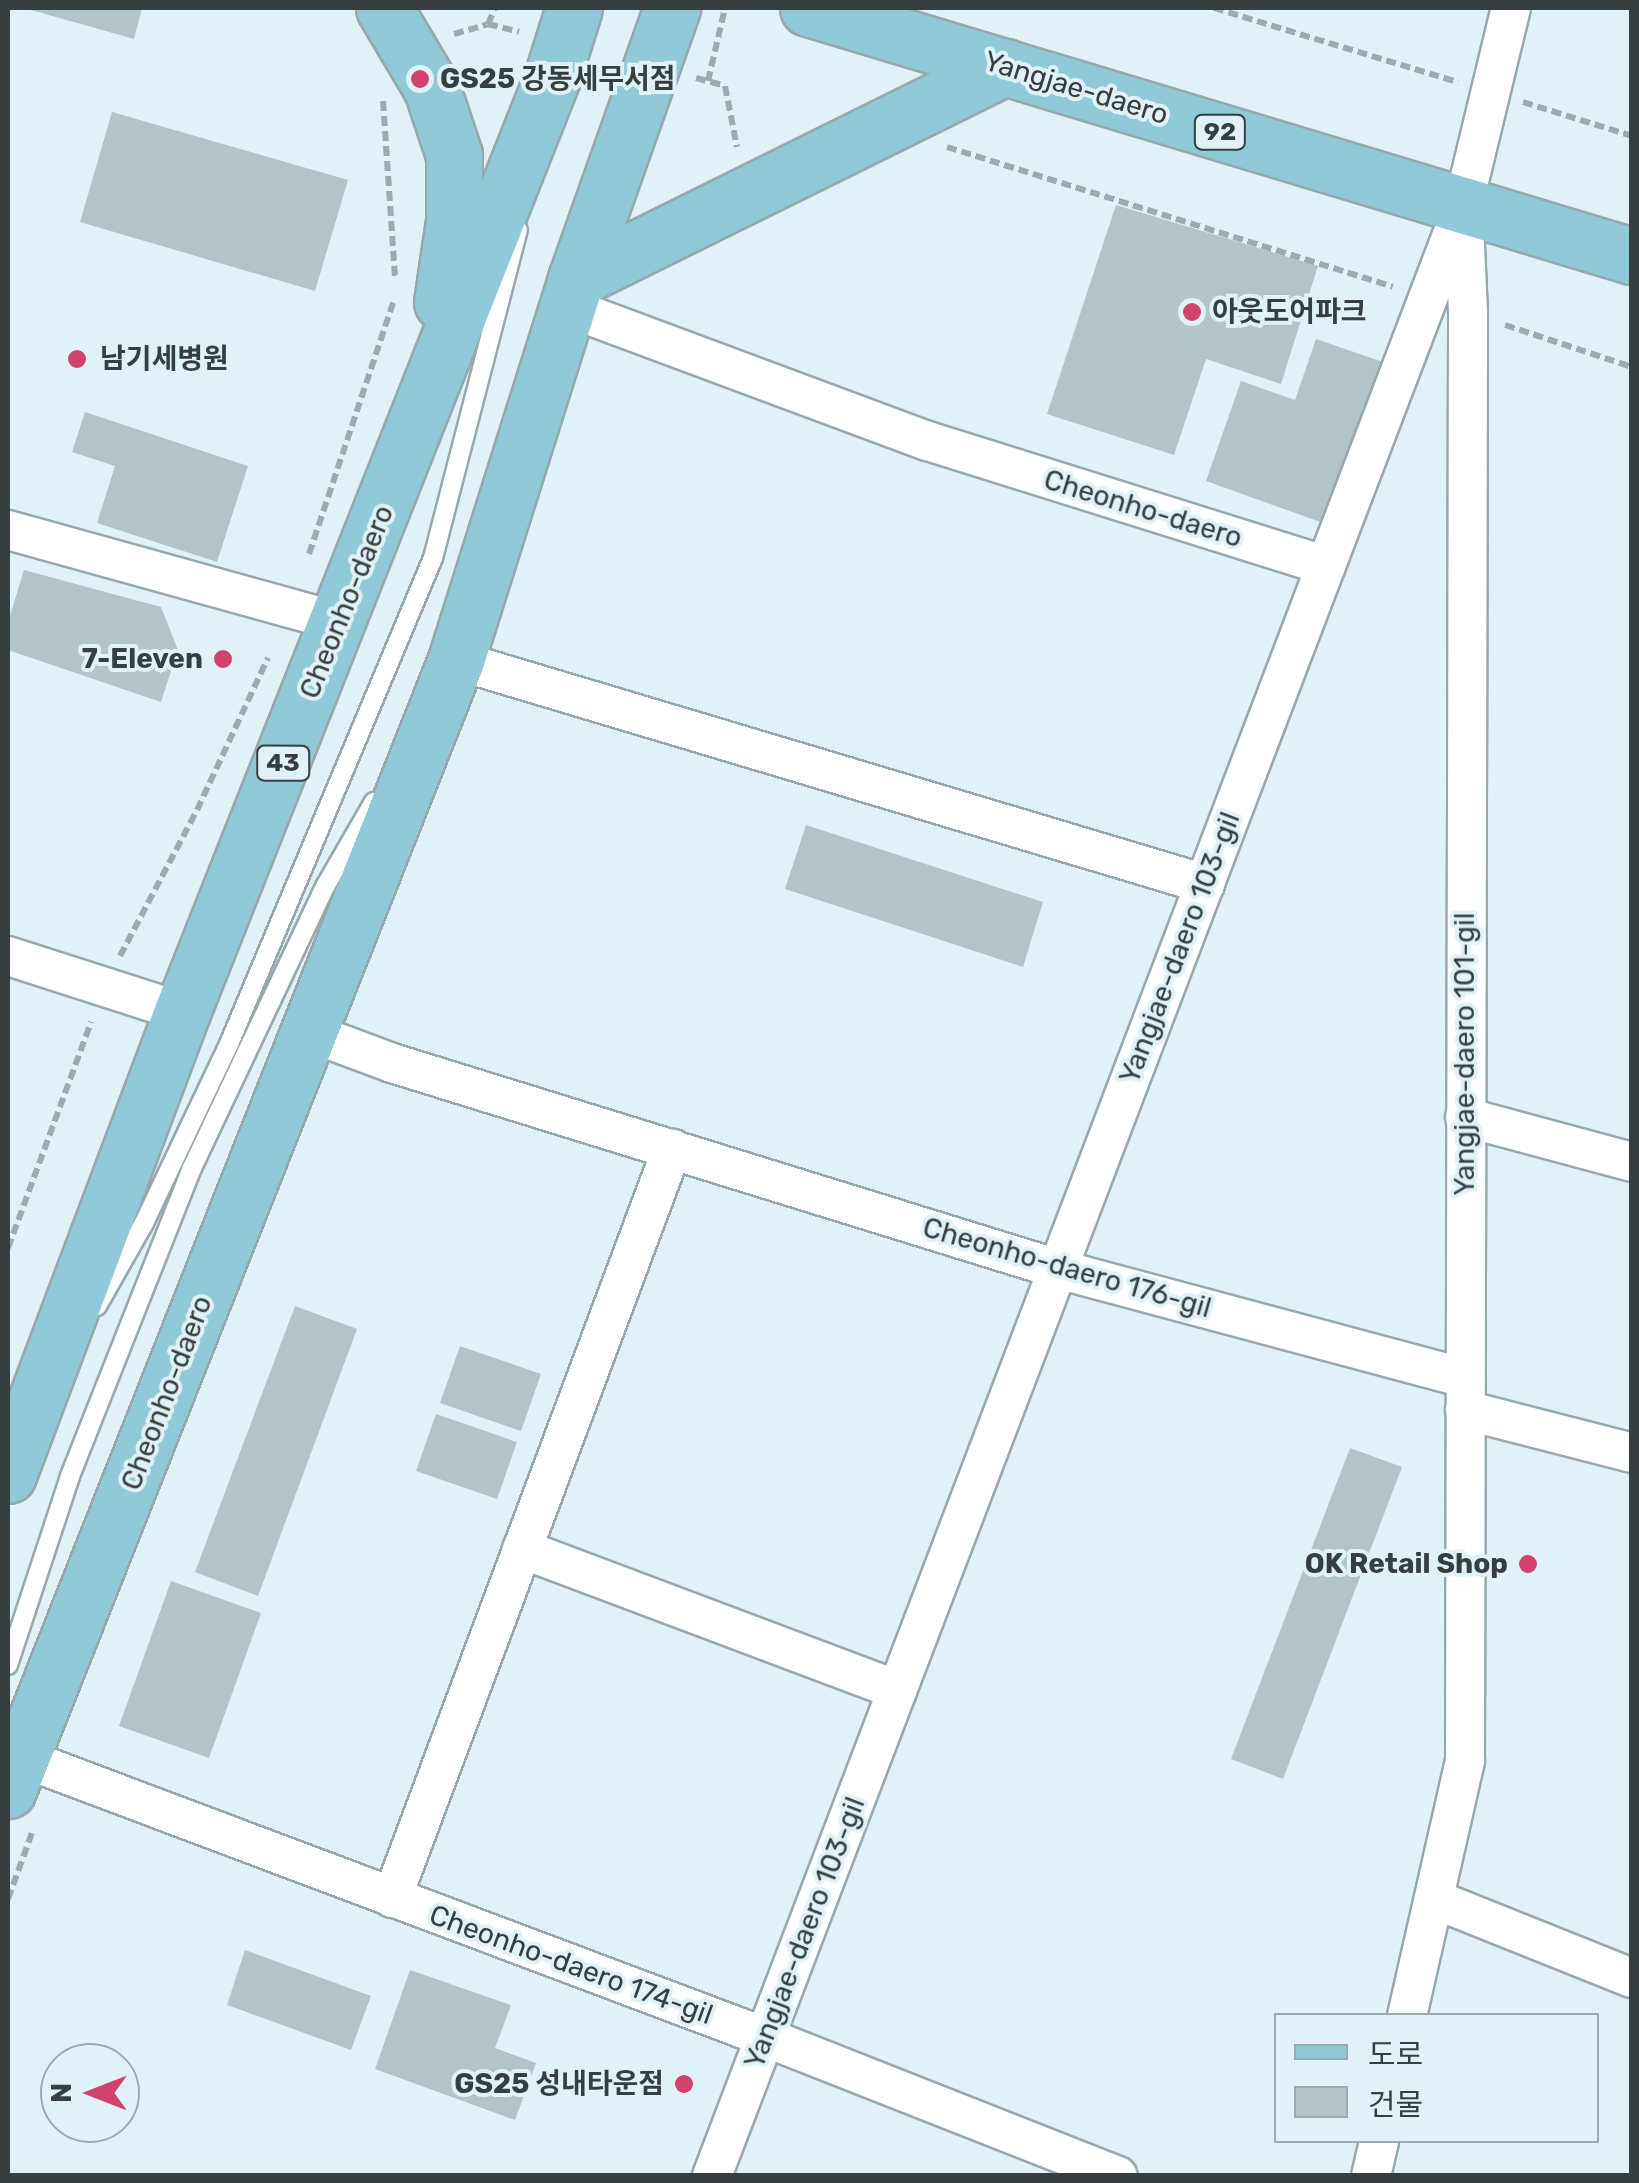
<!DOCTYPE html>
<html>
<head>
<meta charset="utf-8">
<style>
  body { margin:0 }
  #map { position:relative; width:1639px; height:2183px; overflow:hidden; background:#e0f2f7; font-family:Rubik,"Noto Sans KR",sans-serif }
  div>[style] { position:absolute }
  .building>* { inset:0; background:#b3c4c9 }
  .path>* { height:6px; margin-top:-3px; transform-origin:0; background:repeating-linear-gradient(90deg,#9dabaf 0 10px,transparent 0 15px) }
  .roads { filter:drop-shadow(2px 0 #97a8ad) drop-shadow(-2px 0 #97a8ad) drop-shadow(0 2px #97a8ad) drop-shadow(0 -2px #97a8ad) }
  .service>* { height:18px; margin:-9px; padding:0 9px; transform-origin:9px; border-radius:9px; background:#fff }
  .minor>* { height:38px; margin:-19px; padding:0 19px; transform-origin:19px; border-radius:19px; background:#fff }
  .primary>* { height:55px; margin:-27.5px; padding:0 27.5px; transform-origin:27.5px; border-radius:27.5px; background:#90c9d7 }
  .dots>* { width:28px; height:28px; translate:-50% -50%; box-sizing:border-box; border:5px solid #e0f2f7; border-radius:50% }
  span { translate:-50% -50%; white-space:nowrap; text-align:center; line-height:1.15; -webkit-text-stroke:8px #e0f2f7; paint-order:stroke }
  .shield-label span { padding:2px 8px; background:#e0f2f7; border:2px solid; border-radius:8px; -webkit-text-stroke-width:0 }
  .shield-label { font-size:25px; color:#373e40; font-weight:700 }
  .poi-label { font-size:28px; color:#373e40; font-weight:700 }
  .left { translate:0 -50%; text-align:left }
  .right { translate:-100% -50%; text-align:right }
  .street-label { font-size:28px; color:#373e40 }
  .frame { position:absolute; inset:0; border:10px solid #373e40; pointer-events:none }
  .legend { position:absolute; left:1274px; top:2013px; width:325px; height:130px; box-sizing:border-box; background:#e0f2f7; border:2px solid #9caaae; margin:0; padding:12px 18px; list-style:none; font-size:30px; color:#373e40 }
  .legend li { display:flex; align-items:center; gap:20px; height:50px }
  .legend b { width:50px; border:2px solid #9caaae }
  .north { position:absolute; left:40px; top:2043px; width:100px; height:100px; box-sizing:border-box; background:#e0f2f7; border:2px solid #9caaae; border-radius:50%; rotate:270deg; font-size:28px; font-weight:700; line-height:40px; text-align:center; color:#373e40 }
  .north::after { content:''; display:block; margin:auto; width:35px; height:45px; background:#d1436d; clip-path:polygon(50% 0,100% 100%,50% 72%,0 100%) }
</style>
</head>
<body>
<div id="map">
  <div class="building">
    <i style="clip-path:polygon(24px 8px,142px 8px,134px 39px)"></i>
    <i style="clip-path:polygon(112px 112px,348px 180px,315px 291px,80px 222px)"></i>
    <i style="clip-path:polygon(1116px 205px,1318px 266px,1281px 384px,1206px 359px,1174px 455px,1047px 414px)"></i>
    <i style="clip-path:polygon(1316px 339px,1383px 362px,1326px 524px,1206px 481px,1241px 381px,1295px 400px)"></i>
    <i style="clip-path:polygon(85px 412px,248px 466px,217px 562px,97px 523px,115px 466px,72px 452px)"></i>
    <i style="clip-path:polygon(24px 570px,161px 607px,178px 650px,161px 702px,8px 650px,8px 622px)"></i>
    <i style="clip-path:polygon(806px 825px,1043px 902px,1023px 967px,785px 889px)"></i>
    <i style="clip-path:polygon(295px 1306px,357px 1329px,258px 1596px,195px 1572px)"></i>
    <i style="clip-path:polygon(460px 1346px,541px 1374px,521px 1431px,440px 1403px)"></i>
    <i style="clip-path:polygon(436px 1414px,517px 1442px,497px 1499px,416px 1471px)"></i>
    <i style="clip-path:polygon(1350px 1448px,1402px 1467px,1283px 1779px,1231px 1759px)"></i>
    <i style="clip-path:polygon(171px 1581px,261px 1613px,209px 1758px,119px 1726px)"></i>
    <i style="clip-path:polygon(245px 1950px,371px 1996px,351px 2050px,227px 2005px)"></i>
    <i style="clip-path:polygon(410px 1970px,511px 2005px,495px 2048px,536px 2063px,515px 2120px,375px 2069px)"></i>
  </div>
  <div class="path">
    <i style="left:1214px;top:8px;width:255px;rotate:16.9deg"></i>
    <i style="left:488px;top:24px;width:17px;rotate:-66deg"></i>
    <i style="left:454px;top:34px;width:35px;rotate:-16deg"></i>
    <i style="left:488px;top:24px;width:32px;rotate:14deg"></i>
    <i style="left:696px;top:78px;width:30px;rotate:15deg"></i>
    <i style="left:725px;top:86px;width:62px;rotate:78.9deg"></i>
    <i style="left:708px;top:81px;width:75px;rotate:-76.9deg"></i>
    <i style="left:383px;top:101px;width:177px;rotate:86.1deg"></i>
    <i style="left:1523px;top:102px;width:114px;rotate:17.3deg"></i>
    <i style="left:947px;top:147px;width:467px;rotate:17.4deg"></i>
    <i style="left:1505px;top:325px;width:134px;rotate:18.3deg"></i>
    <i style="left:309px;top:554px;width:268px;rotate:-71.5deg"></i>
    <i style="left:120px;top:956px;width:165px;rotate:-62.2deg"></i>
    <i style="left:197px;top:810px;width:168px;rotate:-65deg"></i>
    <i style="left:8px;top:1248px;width:241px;rotate:-69.8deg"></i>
    <i style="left:8px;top:1899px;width:73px;rotate:-70.1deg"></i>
  </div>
  <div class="roads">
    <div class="service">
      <i style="left:97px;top:1306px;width:95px;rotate:-60.5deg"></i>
      <i style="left:144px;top:1223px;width:198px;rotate:-64.6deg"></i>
      <i style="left:229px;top:1044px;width:527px;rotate:-67.23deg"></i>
      <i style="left:433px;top:558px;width:339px;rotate:-75.5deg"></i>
      <i style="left:8px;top:1665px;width:199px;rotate:-71.8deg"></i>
      <i style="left:70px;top:1476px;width:331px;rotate:-68.4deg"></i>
      <i style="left:192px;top:1168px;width:313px;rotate:-64.7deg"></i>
      <i style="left:326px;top:885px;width:96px;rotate:-60deg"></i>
    </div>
    <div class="minor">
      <i style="left:567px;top:307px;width:385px;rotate:20.4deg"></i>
      <i style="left:928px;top:441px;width:417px;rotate:17.4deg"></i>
      <i style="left:8px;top:530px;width:344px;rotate:15.5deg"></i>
      <i style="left:456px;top:660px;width:782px;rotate:16.65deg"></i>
      <i style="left:8px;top:956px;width:183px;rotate:17.8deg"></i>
      <i style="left:309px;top:1032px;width:89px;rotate:20.5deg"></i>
      <i style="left:392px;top:1063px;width:697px;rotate:17.19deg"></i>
      <i style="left:1058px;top:1269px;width:421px;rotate:15deg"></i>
      <i style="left:1465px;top:1117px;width:173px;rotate:15.1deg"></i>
      <i style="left:1465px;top:1410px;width:172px;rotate:14.4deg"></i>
      <i style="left:522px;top:1549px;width:401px;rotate:20.6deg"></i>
      <i style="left:23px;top:1758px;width:793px;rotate:20.61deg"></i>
      <i style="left:765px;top:2037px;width:379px;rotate:21.5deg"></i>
      <i style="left:392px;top:1898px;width:800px;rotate:-69.5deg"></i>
      <i style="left:1434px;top:1899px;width:213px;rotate:21.8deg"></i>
      <i style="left:1407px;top:2016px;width:262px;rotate:-77.2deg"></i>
      <i style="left:1465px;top:1761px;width:1448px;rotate:-89.88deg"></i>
      <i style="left:1468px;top:313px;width:90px;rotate:-92.5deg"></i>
      <i style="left:712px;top:2176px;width:2108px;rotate:-69.13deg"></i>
      <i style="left:1463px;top:206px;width:204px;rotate:-76.4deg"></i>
      <i style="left:1371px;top:2176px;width:37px;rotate:-77deg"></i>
    </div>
    <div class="primary">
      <i style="left:384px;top:8px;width:94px;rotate:59.3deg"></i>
      <i style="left:432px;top:89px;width:70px;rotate:71.6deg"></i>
      <i style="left:454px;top:155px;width:66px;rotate:90deg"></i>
      <i style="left:454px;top:221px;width:82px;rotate:98.4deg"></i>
      <i style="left:808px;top:8px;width:861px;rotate:16.75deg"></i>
      <i style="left:576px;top:279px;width:479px;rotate:-26.3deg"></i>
      <i style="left:8px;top:1475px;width:495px;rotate:-69.4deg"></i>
      <i style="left:182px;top:1012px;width:1005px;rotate:-68.39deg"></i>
      <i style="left:552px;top:78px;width:73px;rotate:-72.6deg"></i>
      <i style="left:8px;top:1790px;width:1216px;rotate:-68.37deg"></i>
      <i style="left:456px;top:660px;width:399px;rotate:-72.5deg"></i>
      <i style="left:576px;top:279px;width:288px;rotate:-70.5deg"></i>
    </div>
  </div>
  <div class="dots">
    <i style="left:420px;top:79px;background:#d1436d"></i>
    <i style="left:1192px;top:312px;background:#d1436d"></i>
    <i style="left:77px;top:359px;background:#d1436d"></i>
    <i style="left:223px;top:659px;background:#d1436d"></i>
    <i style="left:1528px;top:1564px;background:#d1436d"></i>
    <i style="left:684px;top:2084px;background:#d1436d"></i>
  </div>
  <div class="shield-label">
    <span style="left:1220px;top:132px">92</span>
    <span style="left:283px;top:763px">43</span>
  </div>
  <div class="poi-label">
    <span class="left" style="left:440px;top:79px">GS25 강동세무서점</span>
    <span class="left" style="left:1212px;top:312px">아웃도어파크</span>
    <span class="left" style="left:100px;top:359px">남기세병원</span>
    <span class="right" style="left:203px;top:659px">7-Eleven</span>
    <span class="right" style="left:1508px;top:1564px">OK Retail Shop</span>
    <span class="right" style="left:664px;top:2084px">GS25 성내타운점</span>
  </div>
  <div class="street-label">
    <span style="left:1076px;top:88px;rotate:17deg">Yangjae-daero</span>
    <span style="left:1143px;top:509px;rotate:17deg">Cheonho-daero</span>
    <span style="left:347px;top:602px;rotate:-68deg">Cheonho-daero</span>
    <span style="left:1180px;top:948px;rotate:-69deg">Yangjae-daero 103-gil</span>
    <span style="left:1465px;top:1054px;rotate:-90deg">Yangjae-daero 101-gil</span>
    <span style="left:1067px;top:1268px;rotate:16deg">Cheonho-daero 176-gil</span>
    <span style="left:167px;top:1393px;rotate:-69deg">Cheonho-daero</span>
    <span style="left:805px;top:1933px;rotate:-69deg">Yangjae-daero 103-gil</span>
    <span style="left:571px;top:1965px;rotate:20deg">Cheonho-daero 174-gil</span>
  </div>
  <div class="frame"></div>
  <ul class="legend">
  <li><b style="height:12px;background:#90c9d7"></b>도로</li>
  <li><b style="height:28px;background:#b3c4c9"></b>건물</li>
  </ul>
  <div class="north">N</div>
</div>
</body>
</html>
